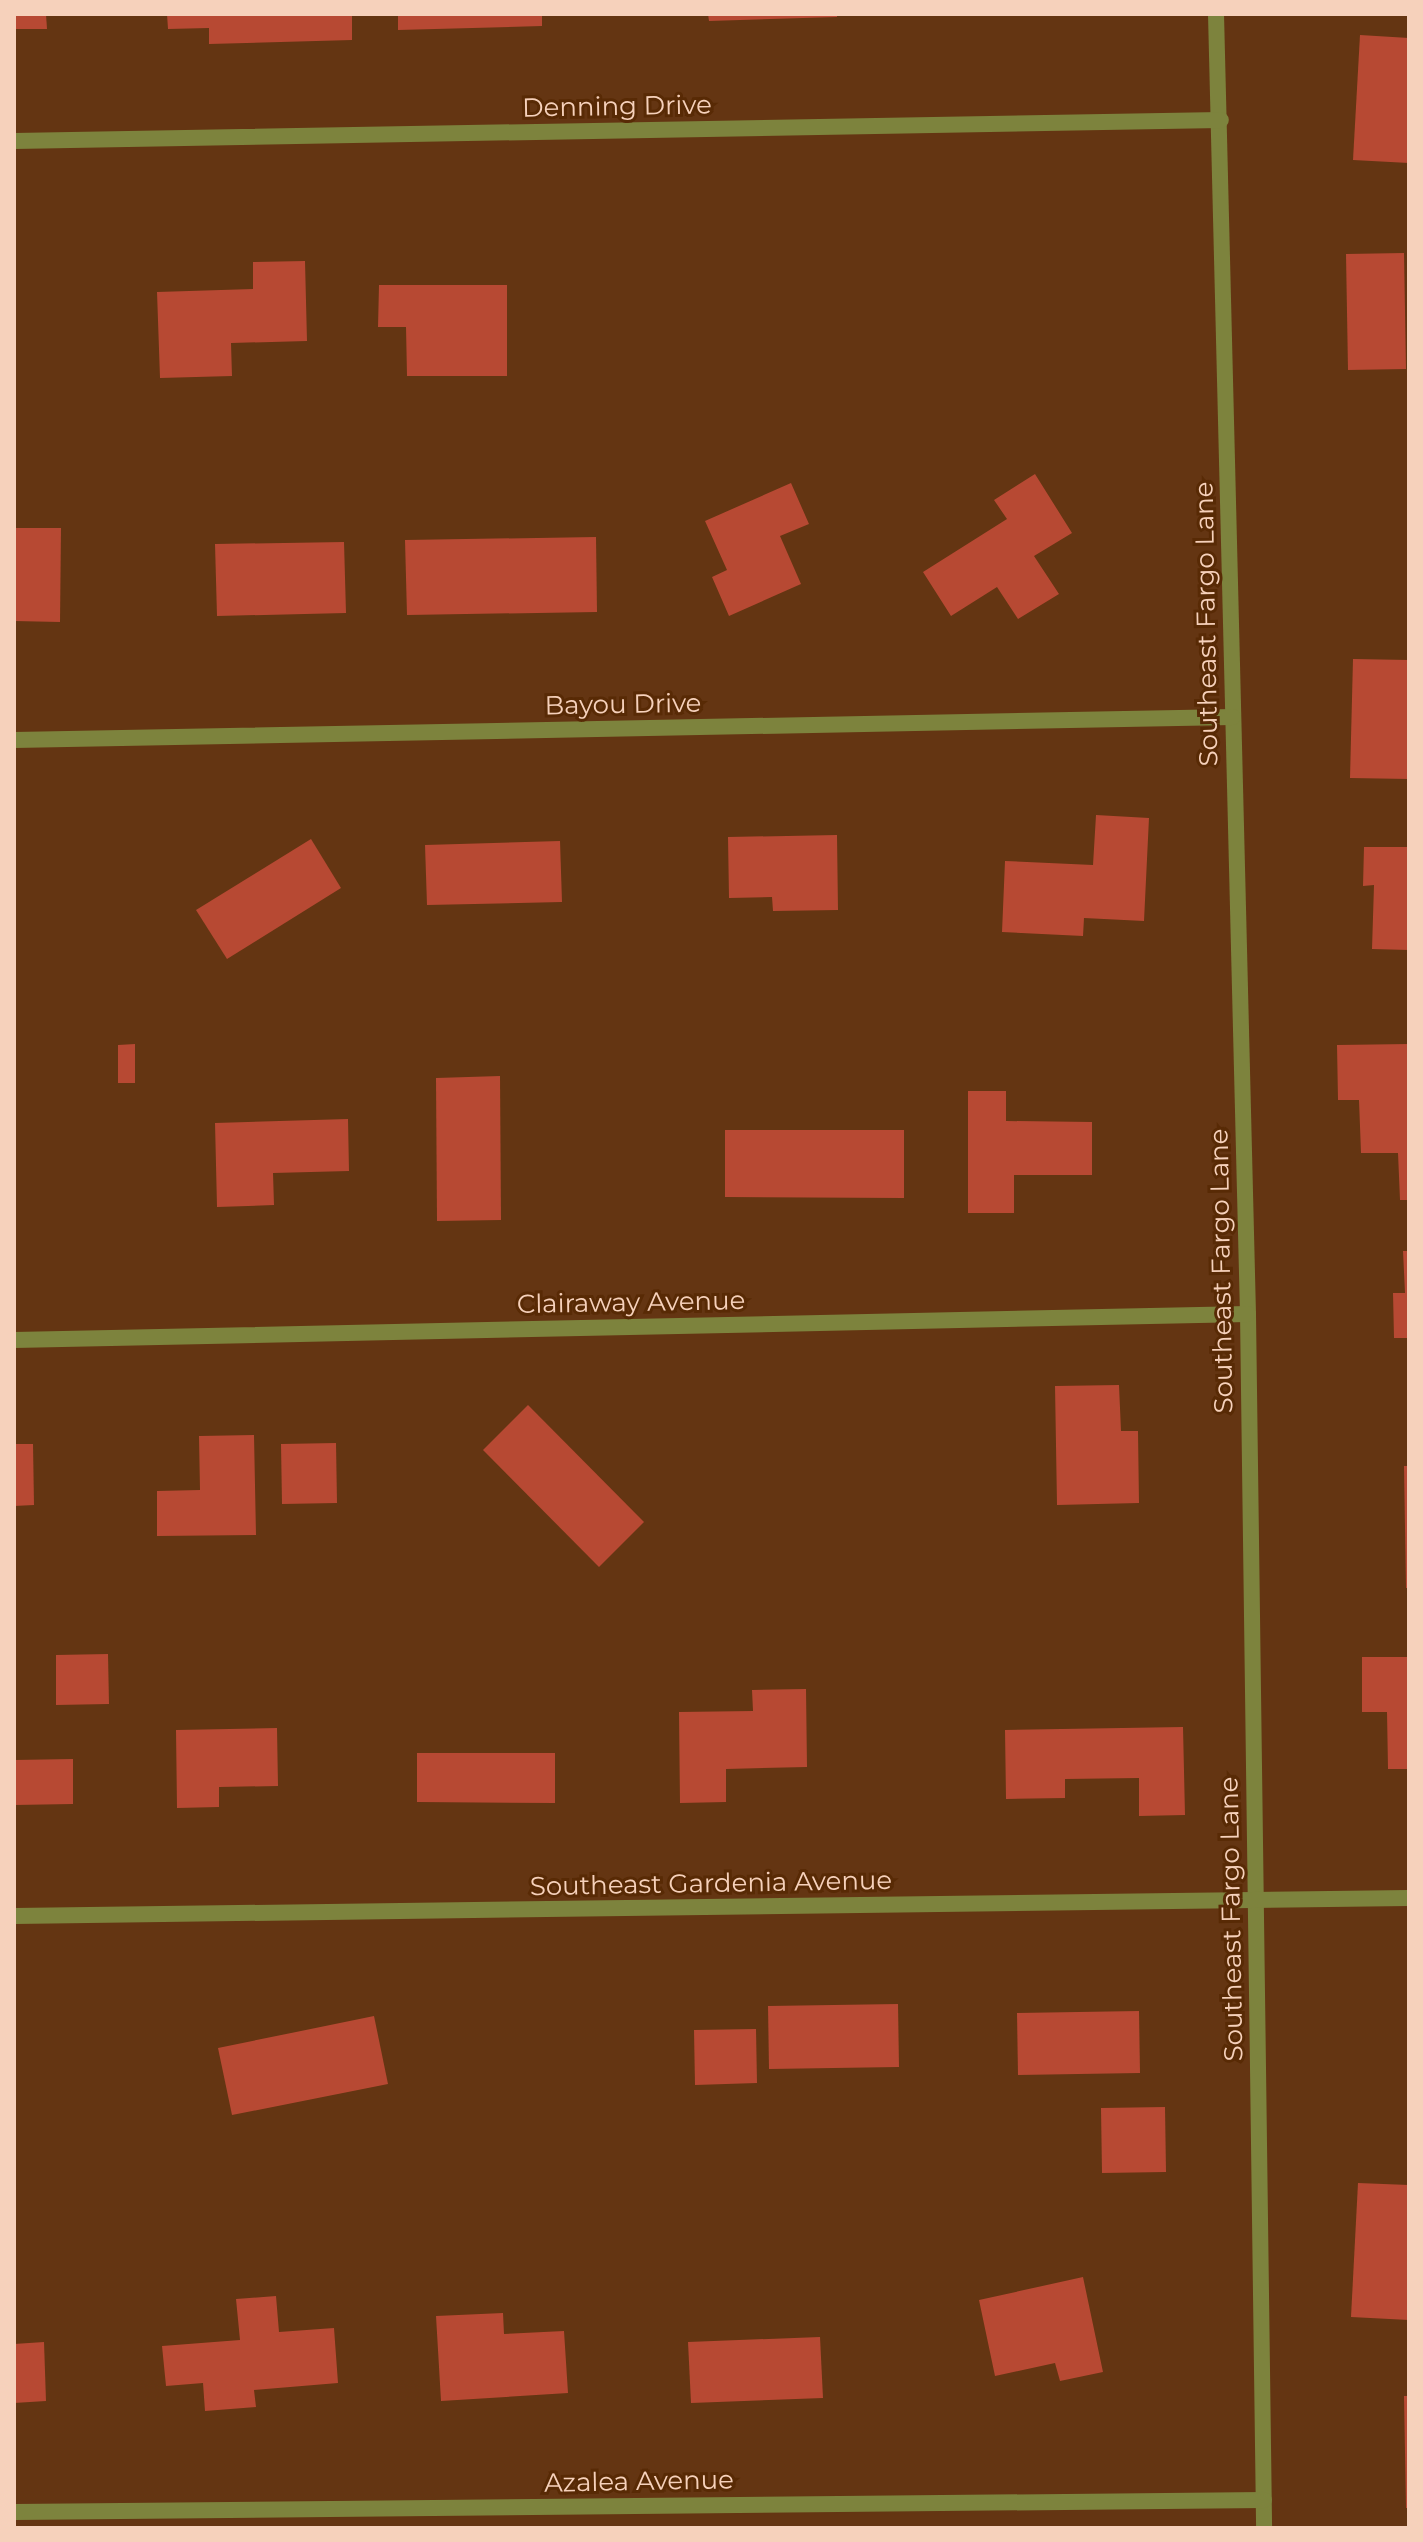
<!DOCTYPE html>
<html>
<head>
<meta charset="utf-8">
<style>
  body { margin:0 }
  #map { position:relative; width:1423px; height:2542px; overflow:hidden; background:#643512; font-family:Montserrat,sans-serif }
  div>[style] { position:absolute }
  .building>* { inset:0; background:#b74933 }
  .minor>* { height:16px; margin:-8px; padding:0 8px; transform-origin:8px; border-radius:8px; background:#7d833d }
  span { translate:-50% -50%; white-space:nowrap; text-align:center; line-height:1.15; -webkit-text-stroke:6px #582a05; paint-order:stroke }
  .street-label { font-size:26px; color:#f6d1bb }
  .frame { position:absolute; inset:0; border:16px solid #f6d1bb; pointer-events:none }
</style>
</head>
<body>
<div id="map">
  <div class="building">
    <i style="clip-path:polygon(14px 14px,46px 14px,47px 29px,14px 29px)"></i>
    <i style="clip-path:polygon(167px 14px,352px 14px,352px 40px,209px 44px,209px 28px,168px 29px)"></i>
    <i style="clip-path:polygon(398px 14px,542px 14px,542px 26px,398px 30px)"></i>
    <i style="clip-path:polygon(708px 14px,837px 14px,837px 17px,709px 21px)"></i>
    <i style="clip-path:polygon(1360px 35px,1409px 38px,1409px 163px,1353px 160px)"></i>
    <i style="clip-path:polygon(1404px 253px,1406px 369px,1348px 370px,1346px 254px)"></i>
    <i style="clip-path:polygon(305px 261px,307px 341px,231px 343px,232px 376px,160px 378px,157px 292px,253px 289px,253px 262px)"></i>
    <i style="clip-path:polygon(379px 285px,507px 285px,507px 376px,407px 376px,406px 327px,378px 327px)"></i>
    <i style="clip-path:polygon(1035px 474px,1072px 533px,1034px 556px,1059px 594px,1018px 619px,997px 587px,951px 616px,923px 572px,1007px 519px,994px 500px)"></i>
    <i style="clip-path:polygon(791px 483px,809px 524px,780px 536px,801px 584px,729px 616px,712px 577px,727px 570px,705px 521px)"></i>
    <i style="clip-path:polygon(14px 528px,61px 528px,60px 622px,14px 621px)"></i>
    <i style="clip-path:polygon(596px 537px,597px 612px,407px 615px,405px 540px)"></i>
    <i style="clip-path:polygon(344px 542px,346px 613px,217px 616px,215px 544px)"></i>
    <i style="clip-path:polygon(1353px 659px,1409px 660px,1409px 779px,1350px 778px)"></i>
    <i style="clip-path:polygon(1096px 815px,1149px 818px,1144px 921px,1084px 918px,1083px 936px,1002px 932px,1005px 861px,1093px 865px)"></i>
    <i style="clip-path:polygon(837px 835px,838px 910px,773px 911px,772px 897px,729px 898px,728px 837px)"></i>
    <i style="clip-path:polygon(311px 839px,341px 888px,227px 959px,196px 910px)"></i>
    <i style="clip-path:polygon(560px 841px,562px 902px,427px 905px,425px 845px)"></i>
    <i style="clip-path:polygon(1364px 847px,1409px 847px,1409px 950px,1372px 949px,1374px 885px,1363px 886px)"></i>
    <i style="clip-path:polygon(135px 1044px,135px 1083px,118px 1083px,118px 1045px)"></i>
    <i style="clip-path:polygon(1409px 1044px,1409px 1200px,1400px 1200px,1398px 1153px,1361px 1153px,1359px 1100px,1338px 1100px,1337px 1045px)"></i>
    <i style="clip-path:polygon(500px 1076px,501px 1220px,437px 1221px,436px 1078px)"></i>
    <i style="clip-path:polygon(968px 1091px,1006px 1091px,1006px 1121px,1092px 1122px,1092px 1175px,1014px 1175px,1014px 1213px,968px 1213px)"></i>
    <i style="clip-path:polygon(348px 1119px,349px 1171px,273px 1173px,274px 1205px,217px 1207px,215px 1123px)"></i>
    <i style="clip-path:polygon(725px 1130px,904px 1130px,904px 1198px,725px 1197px)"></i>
    <i style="clip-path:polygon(1403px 1251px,1409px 1251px,1409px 1338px,1394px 1338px,1393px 1293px,1405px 1293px)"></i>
    <i style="clip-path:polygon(1119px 1385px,1121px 1431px,1138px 1431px,1139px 1503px,1057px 1505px,1055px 1386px)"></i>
    <i style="clip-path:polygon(528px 1405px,644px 1522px,599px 1567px,483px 1450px)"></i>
    <i style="clip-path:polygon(254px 1435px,256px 1535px,157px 1536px,157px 1491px,200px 1490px,199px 1436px)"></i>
    <i style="clip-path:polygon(336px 1443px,337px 1503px,282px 1504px,281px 1444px)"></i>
    <i style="clip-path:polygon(14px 1444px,33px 1444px,34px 1505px,14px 1506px)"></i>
    <i style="clip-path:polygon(1404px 1466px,1409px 1466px,1409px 1588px,1406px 1588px)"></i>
    <i style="clip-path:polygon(108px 1654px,109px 1704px,56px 1705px,56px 1655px)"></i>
    <i style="clip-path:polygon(1362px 1657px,1409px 1657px,1409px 1769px,1388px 1769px,1387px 1712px,1362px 1712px)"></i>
    <i style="clip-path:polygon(806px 1689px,807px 1767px,726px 1769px,726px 1802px,680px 1803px,679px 1712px,753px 1711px,752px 1690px)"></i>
    <i style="clip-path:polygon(1183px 1727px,1185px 1815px,1139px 1816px,1139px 1778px,1065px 1779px,1065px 1798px,1006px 1799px,1005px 1730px)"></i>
    <i style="clip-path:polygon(277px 1728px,278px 1786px,219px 1787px,219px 1807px,177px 1808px,176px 1730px)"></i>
    <i style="clip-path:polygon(417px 1753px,555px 1753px,555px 1803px,417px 1802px)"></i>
    <i style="clip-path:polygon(73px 1759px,73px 1804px,14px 1805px,14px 1760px)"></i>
    <i style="clip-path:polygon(898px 2004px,899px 2067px,769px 2069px,768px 2006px)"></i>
    <i style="clip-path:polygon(1139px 2011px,1140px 2073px,1018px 2075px,1017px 2013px)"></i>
    <i style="clip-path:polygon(374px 2016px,388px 2084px,232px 2115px,218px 2048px)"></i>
    <i style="clip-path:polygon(756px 2029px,757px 2083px,695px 2085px,694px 2030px)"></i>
    <i style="clip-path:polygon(1165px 2107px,1166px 2172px,1102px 2173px,1101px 2108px)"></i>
    <i style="clip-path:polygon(1358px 2183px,1409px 2185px,1409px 2320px,1351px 2317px)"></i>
    <i style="clip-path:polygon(1083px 2277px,1103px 2372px,1060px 2381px,1055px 2363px,995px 2376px,979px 2300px)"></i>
    <i style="clip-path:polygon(276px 2296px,279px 2332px,334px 2328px,338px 2383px,254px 2390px,256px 2407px,205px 2411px,203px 2383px,166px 2386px,162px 2346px,240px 2340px,236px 2299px)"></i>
    <i style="clip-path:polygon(503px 2313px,504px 2334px,564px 2331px,568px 2393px,441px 2401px,436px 2316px)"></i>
    <i style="clip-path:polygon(820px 2337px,823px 2398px,691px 2403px,688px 2342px)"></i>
    <i style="clip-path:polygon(44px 2342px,46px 2401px,14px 2403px,14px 2344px)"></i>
    <i style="clip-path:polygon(1404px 2396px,1409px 2396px,1409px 2508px,1406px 2508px)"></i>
  </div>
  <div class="minor">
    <i style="left:1216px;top:14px;width:1300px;rotate:88.59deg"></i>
    <i style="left:1248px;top:1314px;width:1214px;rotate:89.24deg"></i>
    <i style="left:14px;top:141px;width:1207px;rotate:-1deg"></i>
    <i style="left:14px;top:740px;width:1219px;rotate:-1.08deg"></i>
    <i style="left:14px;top:1340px;width:1234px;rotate:-1.21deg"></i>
    <i style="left:14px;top:1916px;width:1395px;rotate:-0.74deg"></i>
    <i style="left:14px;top:2512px;width:1250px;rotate:-0.55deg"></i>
  </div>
  <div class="street-label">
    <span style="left:617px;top:107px;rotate:-1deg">Denning Drive</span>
    <span style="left:1207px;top:624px;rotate:-91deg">Southeast Fargo Lane</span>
    <span style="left:623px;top:705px;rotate:-1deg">Bayou Drive</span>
    <span style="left:1222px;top:1271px;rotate:-91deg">Southeast Fargo Lane</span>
    <span style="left:631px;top:1303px;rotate:-1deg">Clairaway Avenue</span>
    <span style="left:711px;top:1884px;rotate:-1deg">Southeast Gardenia Avenue</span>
    <span style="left:1232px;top:1919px;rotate:-91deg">Southeast Fargo Lane</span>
    <span style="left:639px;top:2482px;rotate:-1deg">Azalea Avenue</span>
  </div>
  <div class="frame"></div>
</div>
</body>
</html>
